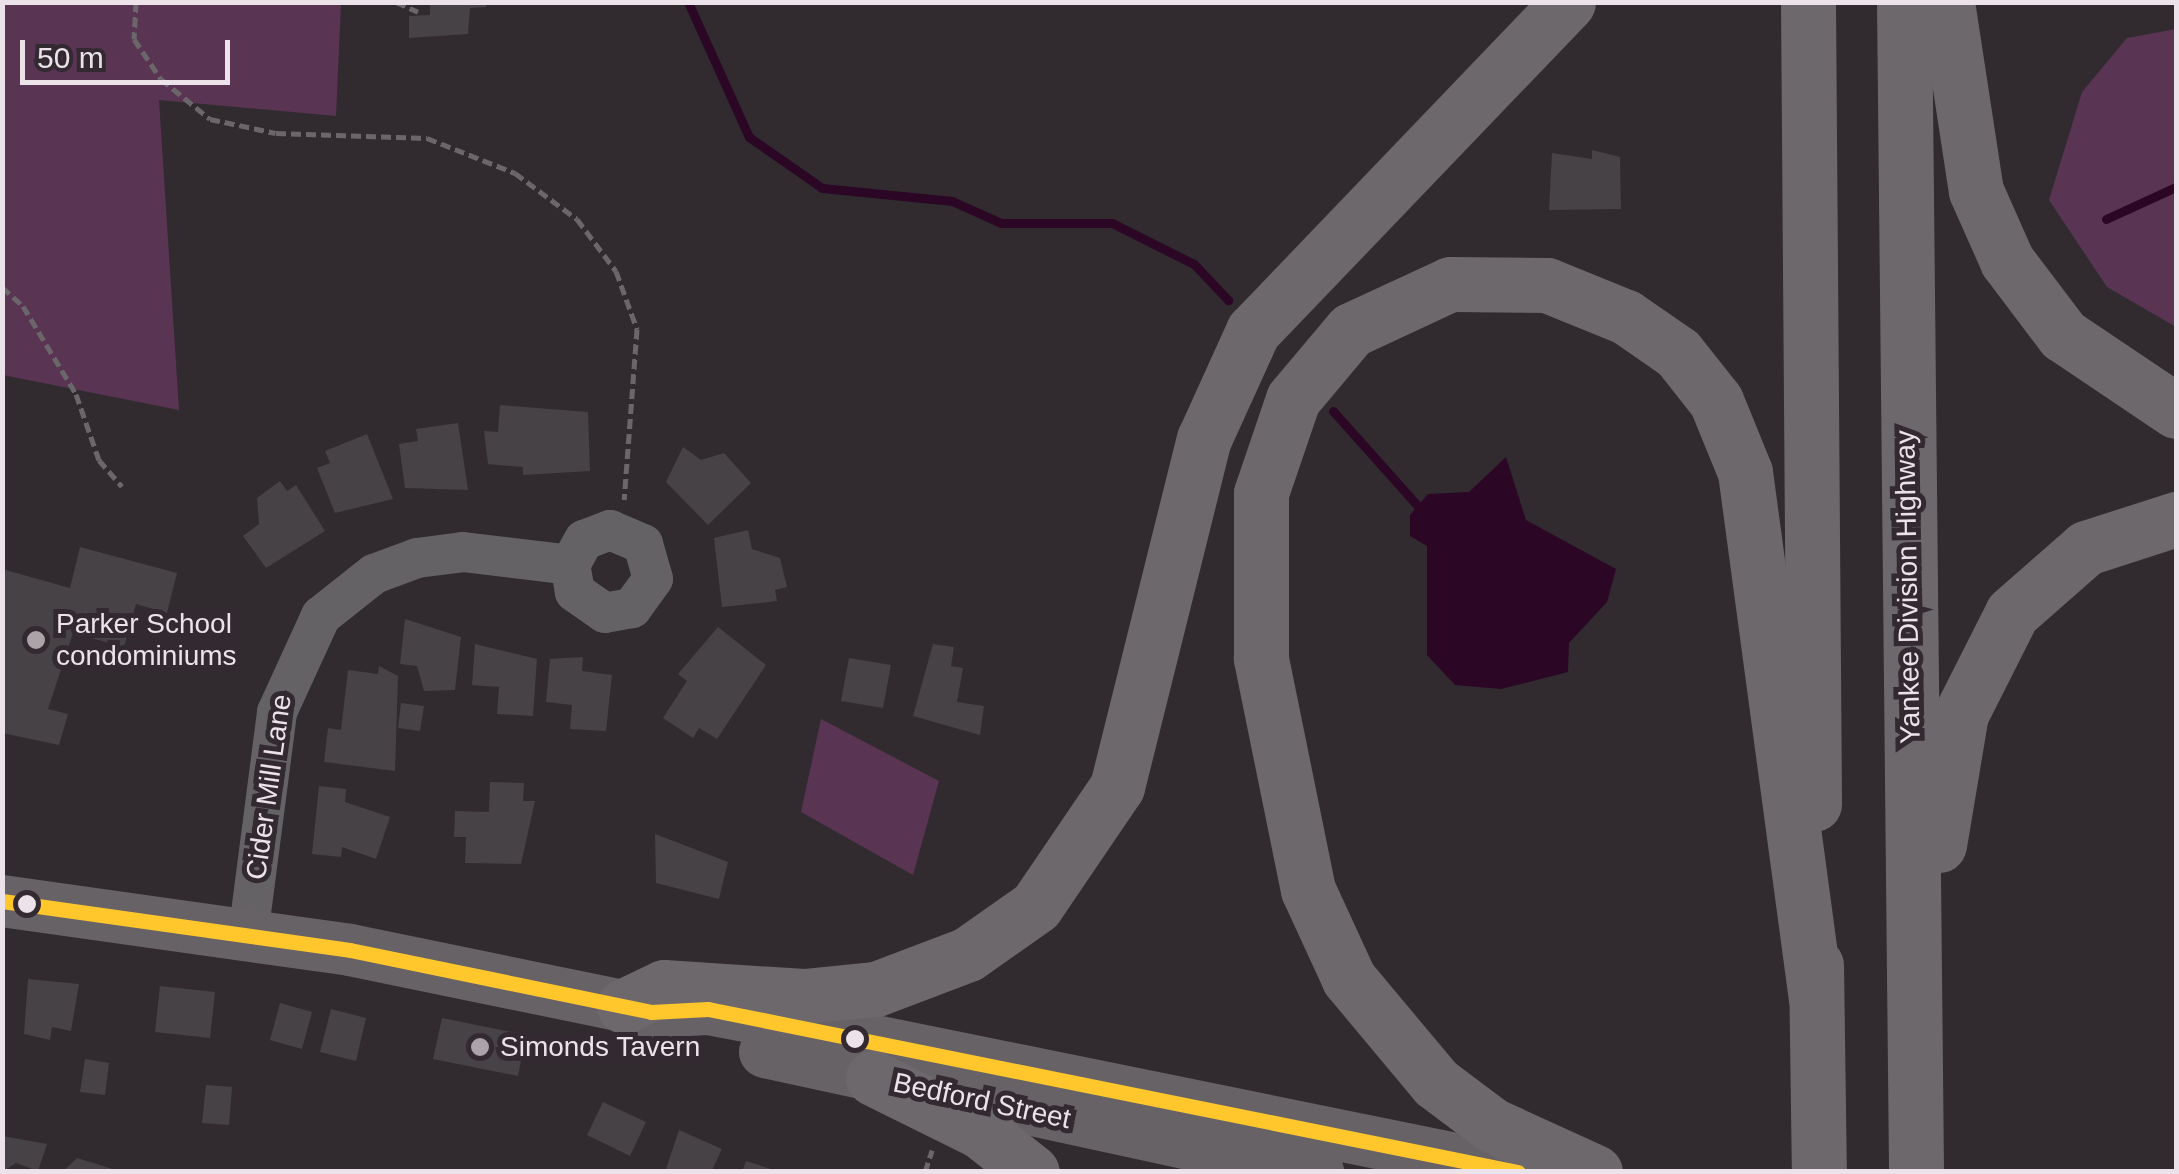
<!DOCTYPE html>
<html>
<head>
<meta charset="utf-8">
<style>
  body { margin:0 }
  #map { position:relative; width:2179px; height:1174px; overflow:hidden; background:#312b30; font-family:Helvetica,sans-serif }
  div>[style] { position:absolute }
  .green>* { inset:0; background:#5a3453 }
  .water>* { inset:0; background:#2b0725 }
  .stream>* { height:9px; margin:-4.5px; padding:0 4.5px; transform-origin:4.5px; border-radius:4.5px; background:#2b0725 }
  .building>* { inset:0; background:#474246 }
  .path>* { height:5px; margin-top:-2.5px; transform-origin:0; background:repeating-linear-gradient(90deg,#6a6669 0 10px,transparent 0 15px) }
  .minor>* { height:40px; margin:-20px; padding:0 20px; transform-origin:20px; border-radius:20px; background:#656265 }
  .major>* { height:52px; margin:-26px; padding:0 26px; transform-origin:26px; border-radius:26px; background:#676266 }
  .highway>* { height:55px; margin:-27.5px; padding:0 27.5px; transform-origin:27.5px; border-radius:27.5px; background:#6d686c }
  .bus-1>* { height:15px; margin:-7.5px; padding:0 7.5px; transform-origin:7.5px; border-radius:7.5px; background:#ffc72c }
  .dots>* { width:28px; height:28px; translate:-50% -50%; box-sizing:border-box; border:5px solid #332931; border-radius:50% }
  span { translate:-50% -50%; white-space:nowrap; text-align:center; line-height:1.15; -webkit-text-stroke:10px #332931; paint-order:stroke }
  .street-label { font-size:28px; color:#ebe3e9 }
  .poi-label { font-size:28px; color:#ebe3e9 }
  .left { translate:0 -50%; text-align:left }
  .frame { position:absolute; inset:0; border:5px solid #ebe3e9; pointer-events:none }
  .scale { position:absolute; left:20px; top:40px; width:210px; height:45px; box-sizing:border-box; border:5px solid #ebe3e9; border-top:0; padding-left:12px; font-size:30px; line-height:35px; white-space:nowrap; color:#ebe3e9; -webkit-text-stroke:8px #332931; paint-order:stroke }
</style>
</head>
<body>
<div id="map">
  <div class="green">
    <i style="clip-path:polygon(2px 3px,341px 3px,336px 116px,159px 100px,179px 410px,3px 375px)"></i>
    <i style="clip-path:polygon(2176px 29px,2176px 327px,2107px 287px,2049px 200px,2082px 92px,2127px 38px)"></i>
    <i style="clip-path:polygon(821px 719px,939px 781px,913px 875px,801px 812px)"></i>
  </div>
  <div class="water">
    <i style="clip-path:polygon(1506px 457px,1526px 520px,1616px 569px,1607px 602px,1569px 643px,1568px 672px,1501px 689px,1455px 685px,1427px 655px,1427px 546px,1410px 536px,1410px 515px,1428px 494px,1469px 492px)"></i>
  </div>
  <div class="stream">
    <i style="left:688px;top:2px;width:148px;rotate:65.7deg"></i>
    <i style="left:749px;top:137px;width:89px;rotate:34.9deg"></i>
    <i style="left:822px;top:188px;width:131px;rotate:5.7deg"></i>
    <i style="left:952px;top:201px;width:54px;rotate:24.2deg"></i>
    <i style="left:1001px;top:223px;width:111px"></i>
    <i style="left:1112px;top:223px;width:92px;rotate:26.6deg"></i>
    <i style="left:1194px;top:264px;width:50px;rotate:46.6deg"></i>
    <i style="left:2106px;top:219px;width:77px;rotate:-24.6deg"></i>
    <i style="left:1333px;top:411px;width:127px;rotate:48.2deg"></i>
  </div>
  <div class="building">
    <i style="clip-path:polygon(430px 2px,486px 2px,486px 7px,470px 8px,468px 34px,409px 38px,409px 16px,430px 15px)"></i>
    <i style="clip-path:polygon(1592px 150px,1620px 157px,1621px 209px,1549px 210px,1552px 153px,1592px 159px)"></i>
    <i style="clip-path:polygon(500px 405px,588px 412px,590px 471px,523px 475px,523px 467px,488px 464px,484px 431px,498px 432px)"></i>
    <i style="clip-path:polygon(458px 423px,468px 490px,405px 488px,399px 444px,418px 441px,416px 429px)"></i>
    <i style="clip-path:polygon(367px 434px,393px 499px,335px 513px,317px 468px,330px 463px,325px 451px)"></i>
    <i style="clip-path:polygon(683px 447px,701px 460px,724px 453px,751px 483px,708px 525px,666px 482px)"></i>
    <i style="clip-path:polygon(280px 481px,287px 491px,296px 485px,325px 531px,266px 568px,243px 536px,259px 524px,257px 498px)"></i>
    <i style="clip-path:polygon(748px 530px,752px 549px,780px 558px,787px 587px,775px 590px,777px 601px,722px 607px,714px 538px)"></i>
    <i style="clip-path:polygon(80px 547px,177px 573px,167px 613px,136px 604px,124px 647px,73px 633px,48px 709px,68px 714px,59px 745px,2px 733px,2px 569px,70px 588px)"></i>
    <i style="clip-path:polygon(405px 619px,461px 637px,455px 690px,424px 691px,417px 666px,400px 664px)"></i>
    <i style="clip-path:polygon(718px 627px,766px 665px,717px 739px,699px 728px,693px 738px,663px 718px,687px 681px,678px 674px)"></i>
    <i style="clip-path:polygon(475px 644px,537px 659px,533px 716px,497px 714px,499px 687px,472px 685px)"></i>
    <i style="clip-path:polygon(933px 644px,954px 647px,951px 666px,963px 668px,957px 702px,984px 706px,980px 735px,913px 716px)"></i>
    <i style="clip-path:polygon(583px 657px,582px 671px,612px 675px,606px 731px,570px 729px,572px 705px,546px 702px,550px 659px)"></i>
    <i style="clip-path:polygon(849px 658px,891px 665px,883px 708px,841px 701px)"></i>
    <i style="clip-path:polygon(379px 666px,398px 676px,395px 771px,324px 762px,328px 728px,341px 730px,348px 670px,378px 674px)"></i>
    <i style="clip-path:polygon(401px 703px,424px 706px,420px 731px,398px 728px)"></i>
    <i style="clip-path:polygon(490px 782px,524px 783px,523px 801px,535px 801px,521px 864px,465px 863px,466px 837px,454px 837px,455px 811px,489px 812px)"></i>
    <i style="clip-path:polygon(319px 786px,346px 789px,345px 802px,390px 817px,376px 859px,342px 847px,341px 857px,312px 854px)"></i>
    <i style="clip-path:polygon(655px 834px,728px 862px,719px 899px,656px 883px)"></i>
    <i style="clip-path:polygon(28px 979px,79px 984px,71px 1031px,52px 1027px,50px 1040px,24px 1034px)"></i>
    <i style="clip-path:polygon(160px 986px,215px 992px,210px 1038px,155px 1032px)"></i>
    <i style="clip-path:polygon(280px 1003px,312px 1012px,302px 1049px,270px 1040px)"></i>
    <i style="clip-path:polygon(331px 1009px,366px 1018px,356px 1061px,320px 1052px)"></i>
    <i style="clip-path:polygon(442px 1018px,526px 1035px,518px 1076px,433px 1059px)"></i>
    <i style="clip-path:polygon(85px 1059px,109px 1063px,105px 1095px,80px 1092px)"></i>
    <i style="clip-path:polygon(206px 1085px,232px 1087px,229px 1125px,202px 1123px)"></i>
    <i style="clip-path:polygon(603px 1102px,646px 1122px,630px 1156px,587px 1135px)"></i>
    <i style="clip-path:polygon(679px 1130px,722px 1149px,711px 1172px,665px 1172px)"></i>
    <i style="clip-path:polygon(2px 1136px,47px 1144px,38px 1171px,16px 1163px,2px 1172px)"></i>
    <i style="clip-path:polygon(77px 1158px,119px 1171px,119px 1172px,62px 1172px)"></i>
    <i style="clip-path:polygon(746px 1161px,777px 1171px,777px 1172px,742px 1172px)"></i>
  </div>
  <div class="path">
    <i style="left:136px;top:2px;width:37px;rotate:93deg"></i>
    <i style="left:134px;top:39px;width:48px;rotate:56deg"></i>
    <i style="left:161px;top:79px;width:63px;rotate:39.2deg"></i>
    <i style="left:210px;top:119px;width:67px;rotate:12deg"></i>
    <i style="left:276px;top:133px;width:151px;rotate:1.9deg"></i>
    <i style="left:427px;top:138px;width:95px;rotate:21.7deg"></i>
    <i style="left:515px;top:173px;width:77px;rotate:36.6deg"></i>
    <i style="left:577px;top:219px;width:65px;rotate:53.1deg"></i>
    <i style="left:616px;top:271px;width:62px;rotate:70.1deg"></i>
    <i style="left:637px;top:329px;width:171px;rotate:94.3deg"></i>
    <i style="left:396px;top:2px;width:24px;rotate:24deg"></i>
    <i style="left:2px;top:287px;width:28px;rotate:42deg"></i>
    <i style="left:23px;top:306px;width:103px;rotate:58.9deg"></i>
    <i style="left:76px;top:394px;width:70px;rotate:70.8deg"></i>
    <i style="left:99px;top:460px;width:35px;rotate:49deg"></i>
    <i style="left:925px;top:1172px;width:23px;rotate:-72deg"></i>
  </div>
  <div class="minor">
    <i style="left:248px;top:936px;width:226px;rotate:-82.6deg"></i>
    <i style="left:277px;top:712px;width:106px;rotate:-65.4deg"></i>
    <i style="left:321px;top:616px;width:68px;rotate:-38.4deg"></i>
    <i style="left:374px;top:574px;width:46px;rotate:-20.4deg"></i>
    <i style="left:417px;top:558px;width:46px;rotate:-7.4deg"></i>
    <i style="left:463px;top:552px;width:108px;rotate:6.9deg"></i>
    <i style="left:570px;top:565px;width:29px;rotate:-61deg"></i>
    <i style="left:584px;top:540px;width:28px;rotate:-21deg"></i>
    <i style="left:610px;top:530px;width:36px;rotate:23deg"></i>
    <i style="left:643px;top:544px;width:36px;rotate:74deg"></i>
    <i style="left:653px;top:579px;width:36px;rotate:126deg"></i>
    <i style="left:632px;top:608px;width:27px;rotate:170deg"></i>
    <i style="left:605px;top:613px;width:37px;rotate:-145deg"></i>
    <i style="left:575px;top:592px;width:27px;rotate:-100deg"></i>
  </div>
  <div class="major">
    <i style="left:2px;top:901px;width:351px;rotate:8deg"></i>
    <i style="left:350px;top:950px;width:307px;rotate:11.6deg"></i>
    <i style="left:651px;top:1012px;width:57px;rotate:-3deg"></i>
    <i style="left:708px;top:1009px;width:120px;rotate:10.6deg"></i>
    <i style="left:826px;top:1031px;width:708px;rotate:11.48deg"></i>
    <i style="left:765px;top:1052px;width:566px;rotate:12.24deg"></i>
  </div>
  <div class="highway">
    <i style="left:1808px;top:2px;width:802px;rotate:89.57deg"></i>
    <i style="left:1904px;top:2px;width:1170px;rotate:89.41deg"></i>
    <i style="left:1947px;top:2px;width:191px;rotate:81.3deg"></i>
    <i style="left:1976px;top:191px;width:77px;rotate:66.1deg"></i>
    <i style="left:2007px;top:261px;width:93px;rotate:52.9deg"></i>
    <i style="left:2063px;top:335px;width:136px;rotate:33.9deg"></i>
    <i style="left:1939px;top:845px;width:133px;rotate:-80.5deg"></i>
    <i style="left:1961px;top:714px;width:113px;rotate:-63.2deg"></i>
    <i style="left:2012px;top:613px;width:98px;rotate:-41.3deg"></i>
    <i style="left:2086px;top:548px;width:95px;rotate:-17.9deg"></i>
    <i style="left:1816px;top:965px;width:207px;rotate:89.2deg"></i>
    <i style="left:624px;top:1006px;width:44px;rotate:-25.4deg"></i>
    <i style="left:664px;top:987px;width:140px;rotate:3.7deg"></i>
    <i style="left:804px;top:996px;width:72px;rotate:-5.6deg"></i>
    <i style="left:876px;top:989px;width:98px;rotate:-20.8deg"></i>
    <i style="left:968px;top:954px;width:83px;rotate:-35.2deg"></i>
    <i style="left:1036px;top:906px;width:144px;rotate:-55.8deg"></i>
    <i style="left:1117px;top:787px;width:359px;rotate:-76deg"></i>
    <i style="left:1204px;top:439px;width:119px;rotate:-65.6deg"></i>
    <i style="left:1253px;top:331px;width:455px;rotate:-46.2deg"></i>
    <i style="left:873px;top:1078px;width:119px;rotate:26.4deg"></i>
    <i style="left:980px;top:1131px;width:66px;rotate:38.3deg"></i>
    <i style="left:1595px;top:1172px;width:113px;rotate:-155.5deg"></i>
    <i style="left:1492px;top:1125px;width:70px;rotate:-143.1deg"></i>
    <i style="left:1436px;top:1083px;width:136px;rotate:-129.9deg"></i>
    <i style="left:1349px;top:979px;width:98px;rotate:-114.7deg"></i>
    <i style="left:1308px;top:890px;width:237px;rotate:-101.5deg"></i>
    <i style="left:1261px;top:658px;width:165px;rotate:-90deg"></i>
    <i style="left:1261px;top:493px;width:99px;rotate:-71.2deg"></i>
    <i style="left:1293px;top:399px;width:90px;rotate:-50deg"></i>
    <i style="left:1351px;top:330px;width:109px;rotate:-24.9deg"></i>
    <i style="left:1450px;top:284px;width:97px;rotate:0.6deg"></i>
    <i style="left:1547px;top:285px;width:85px;rotate:22.1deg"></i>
    <i style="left:1626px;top:317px;width:63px;rotate:34.7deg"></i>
    <i style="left:1678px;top:353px;width:61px;rotate:51.6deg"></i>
    <i style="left:1716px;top:401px;width:77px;rotate:67.8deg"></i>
    <i style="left:1745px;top:472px;width:532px;rotate:82.33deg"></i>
  </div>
  <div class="bus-1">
    <i style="left:2px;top:901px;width:351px;rotate:8deg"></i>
    <i style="left:350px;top:950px;width:307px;rotate:11.6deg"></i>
    <i style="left:651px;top:1012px;width:57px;rotate:-3deg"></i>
    <i style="left:708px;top:1009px;width:826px;rotate:11.38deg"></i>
  </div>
  <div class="dots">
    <i style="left:36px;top:640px;background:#aaa3a8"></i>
    <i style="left:27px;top:904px;background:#ebe3e9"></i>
    <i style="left:855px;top:1039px;background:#ebe3e9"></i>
    <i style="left:480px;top:1047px;background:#aaa3a8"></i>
  </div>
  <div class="street-label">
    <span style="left:1908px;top:587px;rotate:-91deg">Yankee Division Highway</span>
    <span style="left:269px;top:787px;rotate:-82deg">Cider Mill Lane</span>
    <span style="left:982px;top:1101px;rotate:12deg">Bedford Street</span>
  </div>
  <div class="poi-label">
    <span class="left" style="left:56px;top:640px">Parker School<br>condominiums</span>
    <span class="left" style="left:500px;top:1047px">Simonds Tavern</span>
  </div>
  <div class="frame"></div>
  <div class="scale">50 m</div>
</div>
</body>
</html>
